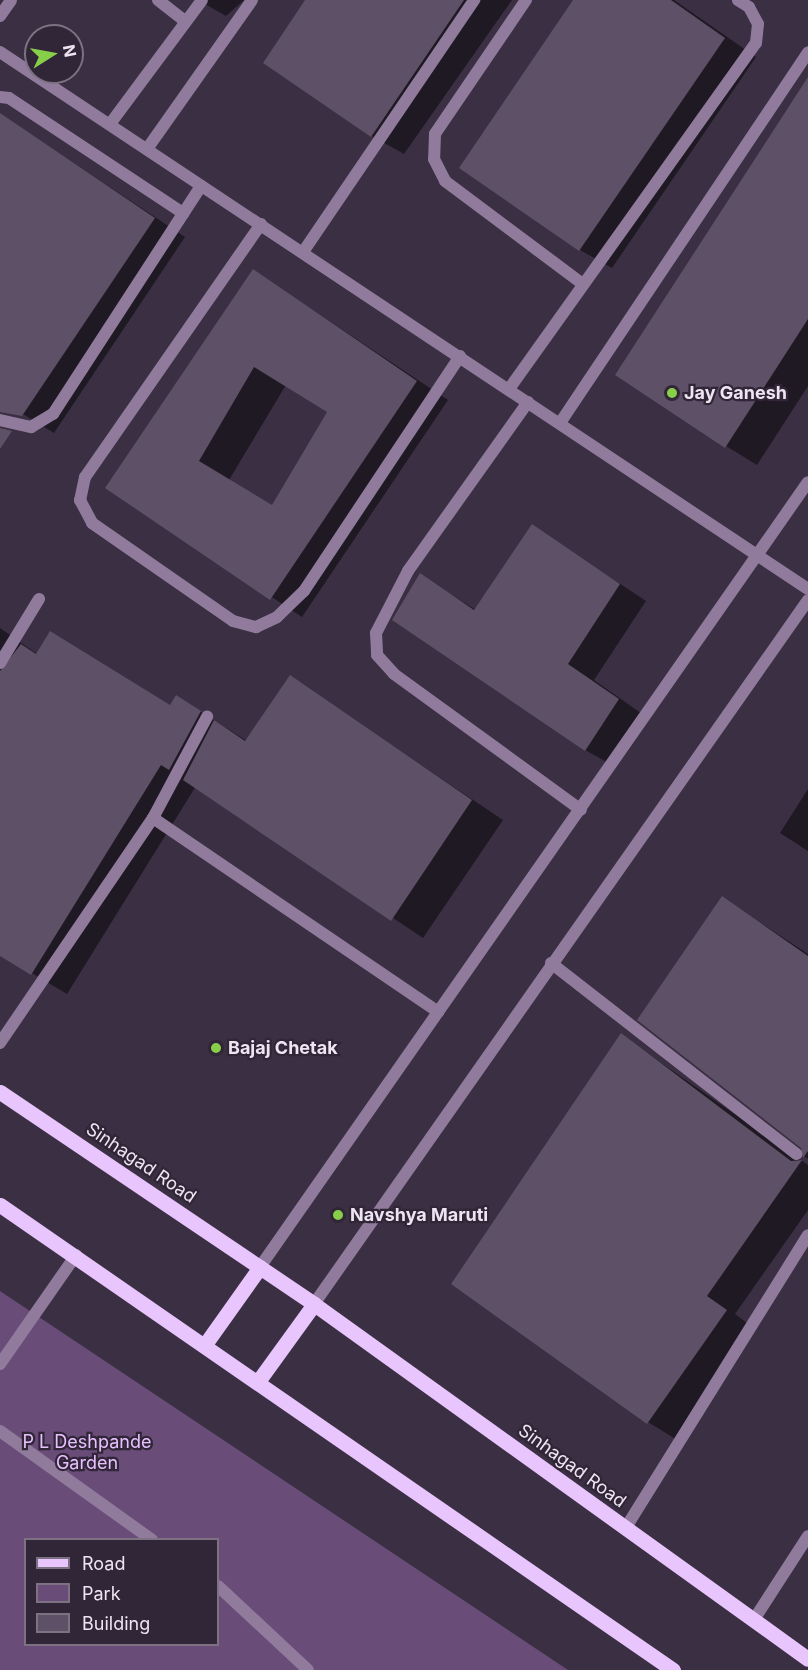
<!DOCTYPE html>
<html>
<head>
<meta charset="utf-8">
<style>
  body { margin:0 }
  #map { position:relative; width:808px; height:1670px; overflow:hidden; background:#3b2f43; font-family:Inter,sans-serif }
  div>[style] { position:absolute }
  .green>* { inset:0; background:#694c78 }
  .shadow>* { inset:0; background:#0007 }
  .building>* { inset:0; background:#5e5066 }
  .service>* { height:12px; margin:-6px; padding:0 6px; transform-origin:6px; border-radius:6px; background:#917b9d }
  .minor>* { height:12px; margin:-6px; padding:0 6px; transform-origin:6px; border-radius:6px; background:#917b9d }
  .primary>* { height:15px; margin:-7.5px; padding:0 7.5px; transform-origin:7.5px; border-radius:7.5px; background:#e8c5fd }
  .dots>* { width:16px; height:16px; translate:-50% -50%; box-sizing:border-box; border:3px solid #312538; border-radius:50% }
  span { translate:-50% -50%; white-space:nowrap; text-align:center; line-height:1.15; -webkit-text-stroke:4.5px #312538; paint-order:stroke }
  .poi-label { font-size:18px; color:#ede5f1; font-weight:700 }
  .left { translate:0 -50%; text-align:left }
  .street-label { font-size:18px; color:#ede5f1 }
  .park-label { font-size:18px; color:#e7c0fe }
  .legend { position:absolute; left:24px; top:1538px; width:195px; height:108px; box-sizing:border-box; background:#312538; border:2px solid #7c7282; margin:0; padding:8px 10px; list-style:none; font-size:18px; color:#ede5f1 }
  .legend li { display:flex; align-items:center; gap:12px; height:30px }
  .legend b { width:30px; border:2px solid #7c7282 }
  .north { position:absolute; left:24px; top:24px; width:60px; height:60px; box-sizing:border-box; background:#312538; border:2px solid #7c7282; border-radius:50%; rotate:79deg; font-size:16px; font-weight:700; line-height:24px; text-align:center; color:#ede5f1 }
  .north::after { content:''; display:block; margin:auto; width:21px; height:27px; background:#88cf49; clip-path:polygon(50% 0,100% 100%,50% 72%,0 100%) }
</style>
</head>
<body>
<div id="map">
  <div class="green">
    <i style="clip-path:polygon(evenodd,0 1291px,568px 1670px,0 1670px,0 1291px,26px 1540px,218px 1540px,218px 1644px,26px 1644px,26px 1540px)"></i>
  </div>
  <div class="shadow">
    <i style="clip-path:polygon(198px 0,244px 0,226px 16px)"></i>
    <i style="clip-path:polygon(307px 0,512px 0,404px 154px,372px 136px)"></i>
    <i style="clip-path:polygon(575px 0,674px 0,756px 57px,612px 268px,580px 250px)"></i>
    <i style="clip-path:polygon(808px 95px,808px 386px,757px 465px,726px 446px)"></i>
    <i style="clip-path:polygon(0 114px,185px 237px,54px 433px,0 400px)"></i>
    <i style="clip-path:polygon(evenodd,254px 271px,448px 400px,302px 617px,107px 488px,254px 271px,286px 385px,329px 412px,273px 507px,229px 480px,286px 385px)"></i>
    <i style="clip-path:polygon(533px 526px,646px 601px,594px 680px,645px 716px,612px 765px,585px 750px,420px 575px,476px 610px)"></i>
    <i style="clip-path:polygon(0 628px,37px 654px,171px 706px,177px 697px,247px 741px,290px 677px,503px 820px,423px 938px,196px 786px,67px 994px,0 954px)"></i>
    <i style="clip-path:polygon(808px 789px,808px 851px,780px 833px)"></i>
    <i style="clip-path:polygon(723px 898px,808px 954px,808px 1159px,805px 1157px)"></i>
    <i style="clip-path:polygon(621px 1035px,808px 1165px,808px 1210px,735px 1314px,755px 1329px,677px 1440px,648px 1422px)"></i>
  </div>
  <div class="building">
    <i style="clip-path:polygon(305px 0,464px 0,371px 137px,263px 63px)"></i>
    <i style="clip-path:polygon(573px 0,671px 0,725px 38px,579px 251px,459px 168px)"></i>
    <i style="clip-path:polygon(808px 77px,808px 319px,725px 448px,615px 375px)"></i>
    <i style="clip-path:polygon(0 113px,155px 218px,22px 416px,0 412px)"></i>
    <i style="clip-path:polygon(evenodd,253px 269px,417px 381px,270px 600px,105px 488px,253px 269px,254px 367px,327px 412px,272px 505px,199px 461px,254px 367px)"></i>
    <i style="clip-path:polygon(0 428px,12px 431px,0 449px)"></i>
    <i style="clip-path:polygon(532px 524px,620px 584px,568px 664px,619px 699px,585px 751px,392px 620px,420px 573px,474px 610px)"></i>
    <i style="clip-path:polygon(50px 631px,170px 705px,176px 695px,201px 711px,169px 770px,161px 765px,31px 975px,0 956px,0 671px,21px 644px,36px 654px)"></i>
    <i style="clip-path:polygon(290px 675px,472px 800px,391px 921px,183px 780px,214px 720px,245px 741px)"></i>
    <i style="clip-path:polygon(722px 896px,808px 956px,808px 1151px,803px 1158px,801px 1148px,637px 1020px)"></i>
    <i style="clip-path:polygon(621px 1033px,791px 1161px,802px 1160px,707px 1296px,727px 1310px,647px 1424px,451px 1284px)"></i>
  </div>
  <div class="service">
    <i style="left:0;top:16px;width:19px;rotate:-55deg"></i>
    <i style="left:560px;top:423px;width:446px;rotate:-56.2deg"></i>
    <i style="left:0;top:663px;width:75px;rotate:-58.6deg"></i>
    <i style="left:153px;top:818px;width:345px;rotate:34.2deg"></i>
    <i style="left:551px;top:963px;width:311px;rotate:37.9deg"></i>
    <i style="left:0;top:1043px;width:272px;rotate:-55.8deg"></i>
    <i style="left:153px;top:818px;width:115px;rotate:-61.9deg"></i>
    <i style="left:0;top:1364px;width:133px;rotate:-55.1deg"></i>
    <i style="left:0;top:1431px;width:187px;rotate:35.6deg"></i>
    <i style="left:625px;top:1529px;width:346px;rotate:-58.1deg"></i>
    <i style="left:218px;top:1586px;width:123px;rotate:43deg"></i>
    <i style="left:753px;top:1621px;width:101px;rotate:-57.1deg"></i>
  </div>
  <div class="minor">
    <i style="left:158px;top:0;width:34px;rotate:38deg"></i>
    <i style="left:526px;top:0;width:162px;rotate:124.2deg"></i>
    <i style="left:435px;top:134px;width:25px;rotate:92deg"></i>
    <i style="left:434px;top:159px;width:25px;rotate:63deg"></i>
    <i style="left:445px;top:181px;width:169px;rotate:36.8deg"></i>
    <i style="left:0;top:52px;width:970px;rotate:33.61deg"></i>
    <i style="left:0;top:97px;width:9px;rotate:6deg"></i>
    <i style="left:9px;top:98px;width:209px;rotate:33.5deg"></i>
    <i style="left:110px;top:124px;width:154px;rotate:-53.4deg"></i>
    <i style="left:147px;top:149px;width:182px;rotate:-54.8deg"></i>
    <i style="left:261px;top:224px;width:308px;rotate:124.8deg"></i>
    <i style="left:85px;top:477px;width:24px;rotate:102deg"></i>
    <i style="left:80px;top:500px;width:26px;rotate:62deg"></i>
    <i style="left:92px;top:523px;width:172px;rotate:34.8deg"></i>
    <i style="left:233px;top:621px;width:24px;rotate:15deg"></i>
    <i style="left:256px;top:627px;width:23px;rotate:-25deg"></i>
    <i style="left:277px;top:617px;width:37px;rotate:-44deg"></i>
    <i style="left:304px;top:591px;width:282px;rotate:-56.4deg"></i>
    <i style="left:303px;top:252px;width:305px;rotate:-55.8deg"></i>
    <i style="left:509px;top:389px;width:425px;rotate:-54.5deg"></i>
    <i style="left:756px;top:43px;width:19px;rotate:-84deg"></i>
    <i style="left:758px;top:24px;width:19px;rotate:-118deg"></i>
    <i style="left:749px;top:7px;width:13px;rotate:-148deg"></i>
    <i style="left:528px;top:402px;width:207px;rotate:125.4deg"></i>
    <i style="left:408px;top:571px;width:70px;rotate:117.3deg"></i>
    <i style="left:376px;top:633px;width:22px;rotate:87deg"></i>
    <i style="left:377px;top:655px;width:25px;rotate:48deg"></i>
    <i style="left:394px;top:674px;width:231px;rotate:36deg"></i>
    <i style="left:0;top:420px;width:32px;rotate:13deg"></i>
    <i style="left:31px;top:427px;width:26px;rotate:-31deg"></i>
    <i style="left:53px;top:414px;width:272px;rotate:-57deg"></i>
    <i style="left:260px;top:1267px;width:957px;rotate:-55.08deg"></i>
    <i style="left:314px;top:1304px;width:860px;rotate:-54.94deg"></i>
  </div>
  <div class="primary">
    <i style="left:0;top:1092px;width:379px;rotate:34deg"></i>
    <i style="left:314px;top:1304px;width:608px;rotate:35.7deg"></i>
    <i style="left:0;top:1205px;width:818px;rotate:34.64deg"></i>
    <i style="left:206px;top:1343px;width:93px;rotate:-54.6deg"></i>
    <i style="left:259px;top:1380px;width:94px;rotate:-54.1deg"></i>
  </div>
  <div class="dots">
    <i style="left:672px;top:393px;background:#88cf49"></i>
    <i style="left:216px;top:1048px;background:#88cf49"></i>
    <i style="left:338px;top:1215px;background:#88cf49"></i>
  </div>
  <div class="poi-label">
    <span class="left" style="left:684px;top:393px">Jay Ganesh</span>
    <span class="left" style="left:228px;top:1048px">Bajaj Chetak</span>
    <span class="left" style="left:350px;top:1215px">Navshya Maruti</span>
  </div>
  <div class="street-label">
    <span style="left:141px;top:1163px;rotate:34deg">Sinhagad Road</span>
    <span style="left:572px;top:1466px;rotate:36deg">Sinhagad Road</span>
  </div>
  <div class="park-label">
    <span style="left:87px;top:1453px">P L Deshpande<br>Garden</span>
  </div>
  <ul class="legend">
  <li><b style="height:8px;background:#e8c5fd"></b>Road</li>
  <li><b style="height:16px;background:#694c78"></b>Park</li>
  <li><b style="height:16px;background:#5e5066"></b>Building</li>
  </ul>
  <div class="north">N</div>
</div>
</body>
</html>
